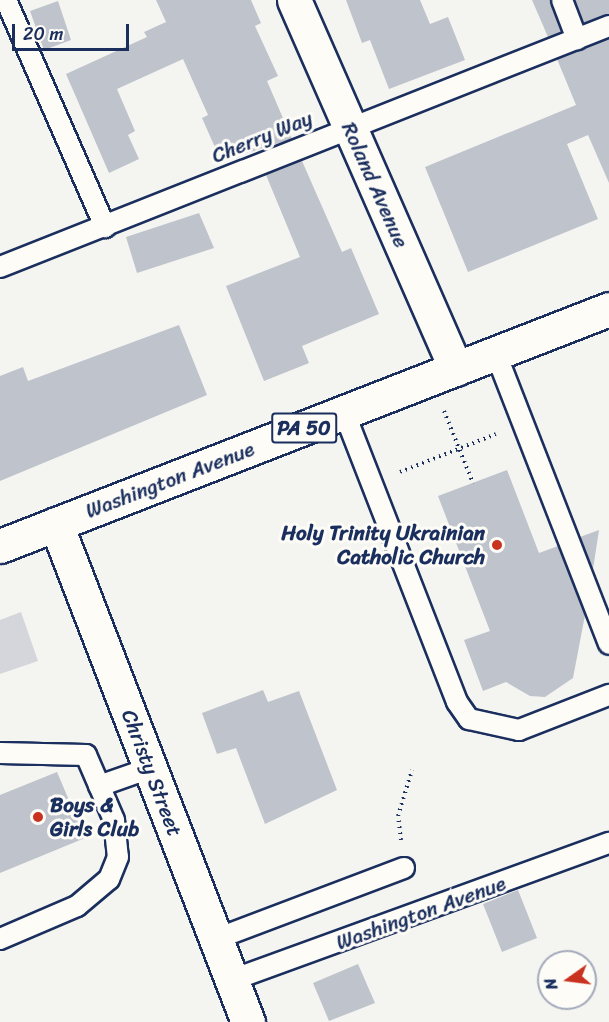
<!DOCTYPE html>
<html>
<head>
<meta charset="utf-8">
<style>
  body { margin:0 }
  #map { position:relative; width:609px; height:1022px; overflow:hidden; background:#f4f4f1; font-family:Sriracha,sans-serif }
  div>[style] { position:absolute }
  .green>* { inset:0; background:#d4d6db }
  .building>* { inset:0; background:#bfc3cc }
  .path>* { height:4px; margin-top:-2px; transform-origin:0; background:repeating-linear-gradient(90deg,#1b2f5e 0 1.5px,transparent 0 6px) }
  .roads { filter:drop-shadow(2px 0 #1b2f5e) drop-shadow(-2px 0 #1b2f5e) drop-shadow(0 2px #1b2f5e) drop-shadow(0 -2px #1b2f5e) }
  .service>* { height:20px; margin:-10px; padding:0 10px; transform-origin:10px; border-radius:10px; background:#fdfcf7 }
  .minor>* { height:33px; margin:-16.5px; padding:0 16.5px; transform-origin:16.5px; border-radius:16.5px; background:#fdfcf7 }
  .primary>* { height:33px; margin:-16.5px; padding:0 16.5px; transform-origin:16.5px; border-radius:16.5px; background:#fdfcf7 }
  .dots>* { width:16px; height:16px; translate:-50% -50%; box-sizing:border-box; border:3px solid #fdfcf7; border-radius:50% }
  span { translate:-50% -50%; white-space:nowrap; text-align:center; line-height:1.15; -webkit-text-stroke:6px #fdfcf7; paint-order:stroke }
  .shield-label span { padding:2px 4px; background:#fdfcf7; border:2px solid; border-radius:4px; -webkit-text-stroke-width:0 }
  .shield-label { font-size:20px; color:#1b2f5e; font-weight:700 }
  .street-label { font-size:21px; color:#1b2f5e }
  .poi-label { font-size:21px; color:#1b2f5e; font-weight:700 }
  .right { translate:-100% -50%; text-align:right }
  .left { translate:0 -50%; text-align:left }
  .north { position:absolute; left:537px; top:950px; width:60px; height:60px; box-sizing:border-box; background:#fdfcf7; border:2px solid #a3aaba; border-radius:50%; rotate:256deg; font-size:16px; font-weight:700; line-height:24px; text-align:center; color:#1b2f5e }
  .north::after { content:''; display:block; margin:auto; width:21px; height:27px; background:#c8321e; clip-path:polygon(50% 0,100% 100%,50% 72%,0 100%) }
  .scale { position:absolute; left:12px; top:24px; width:117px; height:27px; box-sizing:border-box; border:3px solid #1b2f5e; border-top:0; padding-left:8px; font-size:18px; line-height:21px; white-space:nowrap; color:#1b2f5e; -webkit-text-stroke:4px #fdfcf7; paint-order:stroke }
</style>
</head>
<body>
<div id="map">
  <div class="green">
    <i style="clip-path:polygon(21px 612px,38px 661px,0 674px,0 620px)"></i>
  </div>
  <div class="building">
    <i style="clip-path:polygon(156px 0,251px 0,261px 23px,255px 26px,278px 76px,267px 81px,292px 139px,221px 161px,202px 118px,208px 115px,183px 59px,117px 89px,135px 131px,128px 135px,139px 159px,109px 173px,66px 74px,147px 37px,144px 32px,166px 22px)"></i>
    <i style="clip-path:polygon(346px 0,420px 0,430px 24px,448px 17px,465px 60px,389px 89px,370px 40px,362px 43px)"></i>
    <i style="clip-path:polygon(532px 0,550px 0,561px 32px,548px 37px)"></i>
    <i style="clip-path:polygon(575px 0,609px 0,609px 14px,584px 23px)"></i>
    <i style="clip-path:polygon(58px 1px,71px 40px,44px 50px,30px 11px)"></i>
    <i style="clip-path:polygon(609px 39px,609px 183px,588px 135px,567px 144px,598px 219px,468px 272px,425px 167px,576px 105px,557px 59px)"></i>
    <i style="clip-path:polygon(302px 161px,342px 252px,351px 248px,379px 314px,302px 346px,309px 363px,264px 381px,226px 286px,300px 257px,266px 175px)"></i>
    <i style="clip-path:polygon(199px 213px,214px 248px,137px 273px,126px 237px)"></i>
    <i style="clip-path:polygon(179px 325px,207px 395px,0 481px,0 376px,23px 367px,28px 381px)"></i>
    <i style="clip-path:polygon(507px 470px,539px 553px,558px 546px,585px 615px,573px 678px,545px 697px,530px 696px,506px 682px,483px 691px,464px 640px,490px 631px,438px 496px)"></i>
    <i style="clip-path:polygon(599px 530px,593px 569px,580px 537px)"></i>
    <i style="clip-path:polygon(263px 690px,268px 702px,299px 691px,337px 790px,265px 824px,236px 748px,217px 754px,202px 713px)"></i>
    <i style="clip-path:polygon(57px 772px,85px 838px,0 873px,0 795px)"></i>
    <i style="clip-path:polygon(518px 890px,537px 938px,502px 952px,483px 904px)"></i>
    <i style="clip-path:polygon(358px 964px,375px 1003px,329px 1021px,313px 983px)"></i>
  </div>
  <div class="path">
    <i style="left:444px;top:411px;width:78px;rotate:68.1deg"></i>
    <i style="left:400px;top:472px;width:103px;rotate:-21.6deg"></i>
    <i style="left:401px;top:840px;width:24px;rotate:-97deg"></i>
    <i style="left:398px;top:816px;width:48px;rotate:-73.1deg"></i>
  </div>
  <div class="roads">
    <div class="service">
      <i style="left:6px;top:0;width:248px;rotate:66.4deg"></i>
      <i style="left:562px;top:0;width:42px;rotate:69deg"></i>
      <i style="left:0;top:267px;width:655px;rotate:-21.59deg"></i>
      <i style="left:496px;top:354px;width:311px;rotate:68.7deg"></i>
      <i style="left:344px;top:412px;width:311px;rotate:68.7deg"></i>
      <i style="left:457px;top:702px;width:21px;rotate:55deg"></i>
      <i style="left:469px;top:719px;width:51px;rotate:12.4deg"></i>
      <i style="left:519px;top:730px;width:97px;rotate:-21.3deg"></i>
      <i style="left:0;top:753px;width:86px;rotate:1.3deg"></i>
      <i style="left:86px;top:755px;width:71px;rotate:66.7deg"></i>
      <i style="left:114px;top:820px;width:37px;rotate:84deg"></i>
      <i style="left:118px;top:857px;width:24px;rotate:112deg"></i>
      <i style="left:109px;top:879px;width:42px;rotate:139.8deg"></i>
      <i style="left:77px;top:906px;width:84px;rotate:156.8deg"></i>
      <i style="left:99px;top:786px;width:54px;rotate:-19.4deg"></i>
      <i style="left:216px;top:939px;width:201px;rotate:-20.7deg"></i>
      <i style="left:232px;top:980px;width:401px;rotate:-20deg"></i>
    </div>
    <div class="minor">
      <i style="left:294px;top:0;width:403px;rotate:66.3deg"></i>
      <i style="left:56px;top:524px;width:534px;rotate:68.92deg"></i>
    </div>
    <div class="primary">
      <i style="left:0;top:546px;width:653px;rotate:-21.26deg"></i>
    </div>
  </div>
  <div class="dots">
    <i style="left:497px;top:545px;background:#c8321e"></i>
    <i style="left:38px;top:817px;background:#c8321e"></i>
  </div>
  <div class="shield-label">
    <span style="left:304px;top:428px">PA 50</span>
  </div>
  <div class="street-label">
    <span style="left:262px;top:137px;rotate:-22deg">Cherry Way</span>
    <span style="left:375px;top:185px;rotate:66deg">Roland Avenue</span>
    <span style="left:170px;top:480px;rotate:-21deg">Washington Avenue</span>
    <span style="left:152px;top:773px;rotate:69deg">Christy Street</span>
    <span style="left:421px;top:913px;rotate:-20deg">Washington Avenue</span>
  </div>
  <div class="poi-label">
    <span class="right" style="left:485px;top:545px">Holy Trinity Ukrainian<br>Catholic Church</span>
    <span class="left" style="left:50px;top:817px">Boys &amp;<br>Girls Club</span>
  </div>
  <div class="north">N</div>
  <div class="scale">20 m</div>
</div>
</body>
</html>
